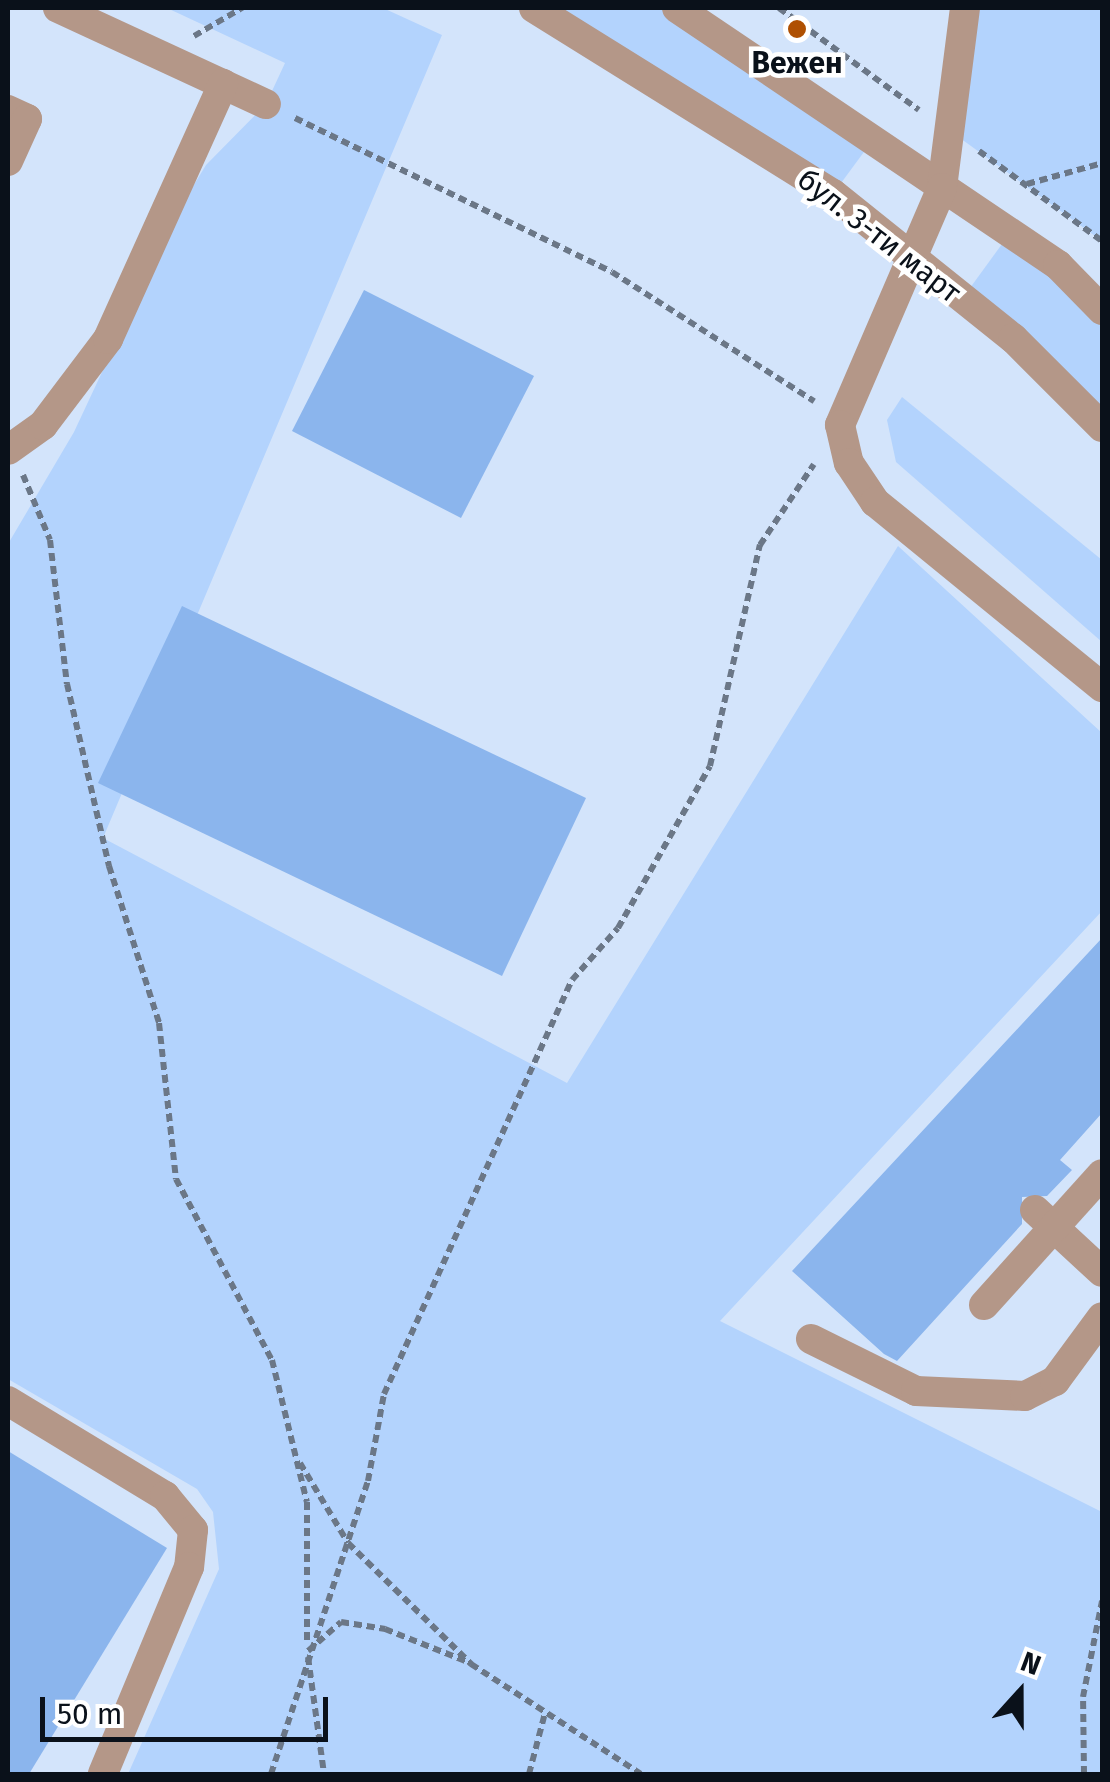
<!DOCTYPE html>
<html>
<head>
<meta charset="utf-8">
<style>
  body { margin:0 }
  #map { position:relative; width:1110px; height:1782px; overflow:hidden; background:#d3e4fb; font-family:"Fira Sans",sans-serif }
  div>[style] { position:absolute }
  .green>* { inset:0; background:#b3d3fd }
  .building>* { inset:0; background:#8bb5ed }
  .path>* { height:6px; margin-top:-3px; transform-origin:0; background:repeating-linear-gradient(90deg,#6b7787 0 8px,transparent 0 13px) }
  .minor>* { height:30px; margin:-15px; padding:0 15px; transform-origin:15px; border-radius:15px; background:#b49788 }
  .dots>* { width:28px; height:28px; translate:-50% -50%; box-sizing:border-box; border:5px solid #fff; border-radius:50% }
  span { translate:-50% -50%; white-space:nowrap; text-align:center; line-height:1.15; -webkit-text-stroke:9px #fff; paint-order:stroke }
  .poi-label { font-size:30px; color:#0a111a; font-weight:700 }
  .street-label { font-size:30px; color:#0a111a }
  .frame { position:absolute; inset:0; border:10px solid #0a111a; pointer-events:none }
  .north { position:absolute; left:970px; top:1642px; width:100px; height:100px; -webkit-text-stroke:8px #fff; paint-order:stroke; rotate:21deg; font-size:28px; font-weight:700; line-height:40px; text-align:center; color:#0a111a }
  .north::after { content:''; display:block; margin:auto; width:35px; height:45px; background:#0a111a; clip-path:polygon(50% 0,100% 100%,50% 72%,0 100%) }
  .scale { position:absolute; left:40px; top:1697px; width:288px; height:45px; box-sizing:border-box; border:5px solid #0a111a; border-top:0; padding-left:12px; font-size:30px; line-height:35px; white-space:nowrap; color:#0a111a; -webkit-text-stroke:8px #fff; paint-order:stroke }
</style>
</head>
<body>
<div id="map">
  <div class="green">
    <i style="clip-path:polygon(167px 8px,383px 8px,442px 35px,103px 838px,567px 1083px,898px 546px,1102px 733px,1102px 911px,720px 1321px,1102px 1512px,1102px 1774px,128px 1774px,219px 1569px,213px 1512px,197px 1489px,8px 1379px,8px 544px,74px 432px,175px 216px,206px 165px,266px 104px,285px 63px)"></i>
    <i style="clip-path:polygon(534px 8px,672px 8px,872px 141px,833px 194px)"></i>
    <i style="clip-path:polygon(967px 8px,1102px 8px,1102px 241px,953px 133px)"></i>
    <i style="clip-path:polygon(1010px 233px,1102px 310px,1102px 427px,962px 299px)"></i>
    <i style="clip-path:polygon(902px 397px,1102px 560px,1102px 642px,896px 462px,887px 420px)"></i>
  </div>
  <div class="building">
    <i style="clip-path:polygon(364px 290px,534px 376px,461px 518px,292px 431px)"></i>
    <i style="clip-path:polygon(182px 606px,586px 798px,502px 976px,98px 783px)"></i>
    <i style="clip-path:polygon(1102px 938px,1102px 1113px,1060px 1160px,1072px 1170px,1047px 1196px,1022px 1197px,1022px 1224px,897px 1361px,884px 1354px,792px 1271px)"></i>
    <i style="clip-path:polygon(8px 1451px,167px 1548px,29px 1774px,8px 1774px)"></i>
  </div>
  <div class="path">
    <i style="left:779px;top:8px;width:173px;rotate:36.1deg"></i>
    <i style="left:194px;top:36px;width:56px;rotate:-30.3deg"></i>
    <i style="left:295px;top:118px;width:352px;rotate:25.9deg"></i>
    <i style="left:612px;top:272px;width:240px;rotate:32.6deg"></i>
    <i style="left:979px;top:151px;width:152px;rotate:36.2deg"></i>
    <i style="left:1027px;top:184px;width:78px;rotate:-15.6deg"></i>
    <i style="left:23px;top:475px;width:70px;rotate:67.4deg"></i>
    <i style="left:50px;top:540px;width:145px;rotate:83.3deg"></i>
    <i style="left:67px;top:684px;width:187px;rotate:77deg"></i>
    <i style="left:109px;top:866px;width:165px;rotate:72.3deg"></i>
    <i style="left:159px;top:1023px;width:157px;rotate:83.8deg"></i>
    <i style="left:176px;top:1179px;width:205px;rotate:62.1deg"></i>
    <i style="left:272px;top:1360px;width:146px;rotate:76.2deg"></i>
    <i style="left:307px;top:1502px;width:142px;rotate:90deg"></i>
    <i style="left:300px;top:1463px;width:93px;rotate:59deg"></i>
    <i style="left:348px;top:1543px;width:173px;rotate:44.5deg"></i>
    <i style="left:471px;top:1664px;width:202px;rotate:32.9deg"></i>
    <i style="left:308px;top:1651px;width:44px;rotate:-41.3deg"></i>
    <i style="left:341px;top:1622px;width:45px;rotate:9deg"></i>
    <i style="left:385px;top:1629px;width:89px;rotate:21.7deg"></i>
    <i style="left:308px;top:1657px;width:118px;rotate:82.2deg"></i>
    <i style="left:271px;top:1774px;width:309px;rotate:-71.7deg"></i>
    <i style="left:368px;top:1481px;width:88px;rotate:-79.6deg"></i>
    <i style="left:384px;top:1394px;width:455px;rotate:-65.6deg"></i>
    <i style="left:572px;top:980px;width:69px;rotate:-48.5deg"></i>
    <i style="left:618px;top:928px;width:186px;rotate:-60.4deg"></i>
    <i style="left:710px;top:766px;width:227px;rotate:-77.3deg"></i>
    <i style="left:760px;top:545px;width:97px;rotate:-56.3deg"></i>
    <i style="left:529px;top:1774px;width:63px;rotate:-75.3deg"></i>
    <i style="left:1084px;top:1774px;width:77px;rotate:-90.7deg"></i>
    <i style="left:1083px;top:1697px;width:98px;rotate:-78.8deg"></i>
  </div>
  <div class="minor">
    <i style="left:58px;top:8px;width:229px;rotate:24.8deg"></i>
    <i style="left:534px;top:8px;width:352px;rotate:31.9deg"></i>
    <i style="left:833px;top:194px;width:231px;rotate:38.7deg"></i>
    <i style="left:1013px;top:338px;width:126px;rotate:45deg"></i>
    <i style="left:677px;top:8px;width:460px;rotate:34deg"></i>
    <i style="left:1058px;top:265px;width:63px;rotate:45.6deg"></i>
    <i style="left:965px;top:8px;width:181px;rotate:97.3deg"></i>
    <i style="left:942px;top:188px;width:258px;rotate:113.3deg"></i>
    <i style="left:840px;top:425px;width:39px;rotate:77deg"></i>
    <i style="left:849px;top:463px;width:47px;rotate:56.3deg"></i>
    <i style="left:875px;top:502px;width:293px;rotate:39.2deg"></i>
    <i style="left:8px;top:110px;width:21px;rotate:25deg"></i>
    <i style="left:27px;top:119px;width:46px;rotate:114.3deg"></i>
    <i style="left:8px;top:450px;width:43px;rotate:-35.5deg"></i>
    <i style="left:43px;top:425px;width:108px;rotate:-52.9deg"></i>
    <i style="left:108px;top:339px;width:280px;rotate:-65.7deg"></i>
    <i style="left:1035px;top:1210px;width:91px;rotate:42.8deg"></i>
    <i style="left:984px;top:1305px;width:176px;rotate:-48deg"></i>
    <i style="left:811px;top:1339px;width:117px;rotate:26.3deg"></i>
    <i style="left:916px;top:1391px;width:109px;rotate:2.6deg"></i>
    <i style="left:1025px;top:1396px;width:34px;rotate:-27deg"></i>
    <i style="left:1055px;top:1381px;width:79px;rotate:-53.7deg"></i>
    <i style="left:8px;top:1401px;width:184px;rotate:31.2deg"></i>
    <i style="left:165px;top:1496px;width:44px;rotate:50.5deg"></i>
    <i style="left:193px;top:1530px;width:37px;rotate:96deg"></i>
    <i style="left:189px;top:1567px;width:224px;rotate:112.6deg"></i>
  </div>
  <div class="dots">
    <i style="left:797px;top:29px;background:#af5002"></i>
  </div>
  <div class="poi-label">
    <span style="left:797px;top:63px">Вежен</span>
  </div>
  <div class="street-label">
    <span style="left:879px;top:236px;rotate:38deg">бул. 3-ти март</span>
  </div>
  <div class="frame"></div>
  <div class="north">N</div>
  <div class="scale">50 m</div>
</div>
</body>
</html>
